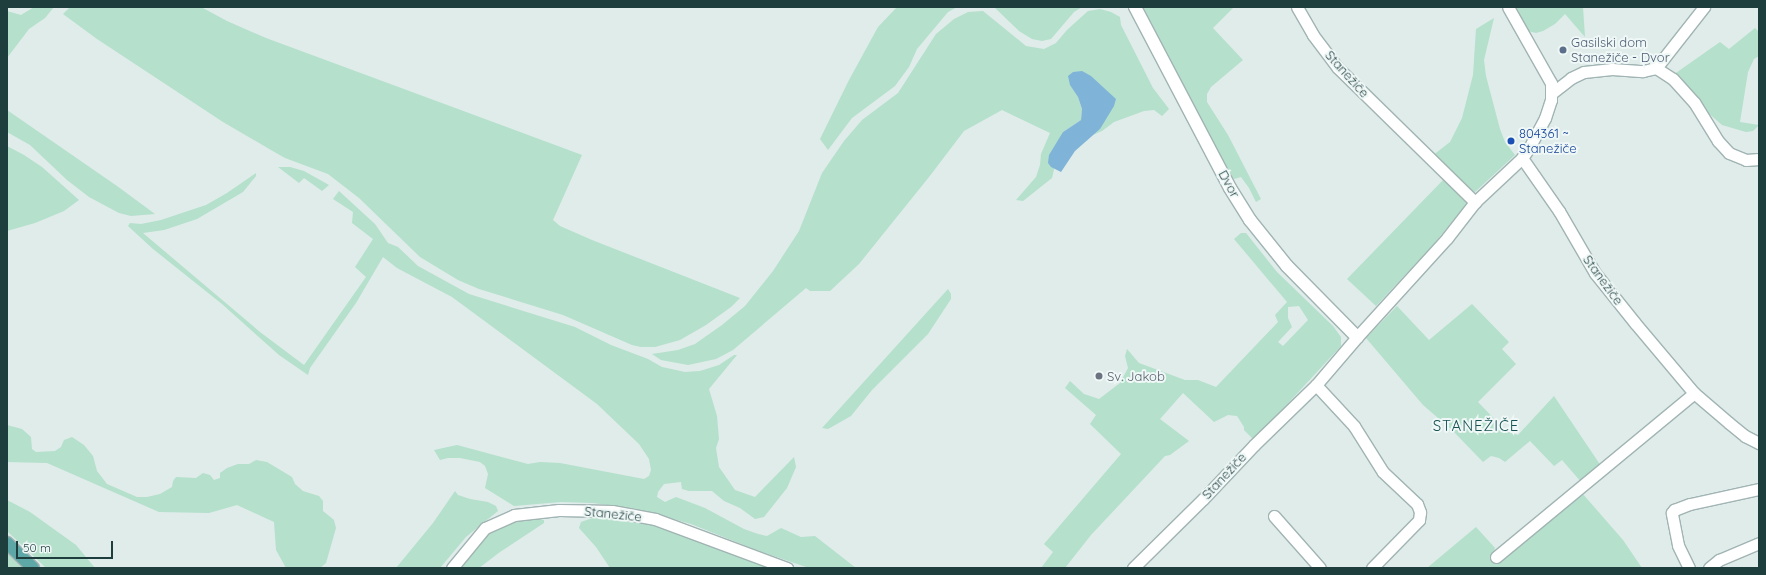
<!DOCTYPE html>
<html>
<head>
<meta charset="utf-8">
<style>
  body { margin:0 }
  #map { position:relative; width:1766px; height:575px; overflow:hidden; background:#dfecea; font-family:Quicksand,sans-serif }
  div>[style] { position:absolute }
  .green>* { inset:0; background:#b4e0cc }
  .water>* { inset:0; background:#7fb3d8 }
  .roads { filter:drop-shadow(1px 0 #a1b4b3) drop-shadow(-1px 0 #a1b4b3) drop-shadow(0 1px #a1b4b3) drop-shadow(0 -1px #a1b4b3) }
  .street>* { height:11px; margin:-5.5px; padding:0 5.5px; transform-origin:5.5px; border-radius:5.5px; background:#fff }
  .secondary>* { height:12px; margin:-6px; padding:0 6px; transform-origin:6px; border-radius:6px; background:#fff }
  .primary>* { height:12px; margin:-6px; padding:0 6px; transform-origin:6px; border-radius:6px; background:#5da7a7 }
  .dots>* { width:11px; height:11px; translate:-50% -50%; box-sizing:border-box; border:2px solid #eff8f6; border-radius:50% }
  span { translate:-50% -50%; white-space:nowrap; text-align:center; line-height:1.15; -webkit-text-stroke:4px #eff8f6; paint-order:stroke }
  .service-label { font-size:13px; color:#4e5e75 }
  .left { translate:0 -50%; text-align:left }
  .street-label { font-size:13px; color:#1e3e3e }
  .transit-label { font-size:13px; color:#164399 }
  .worship-label { font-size:13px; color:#5b616d }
  .quarter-label { font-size:15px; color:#175152; letter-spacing:1px }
  .frame { position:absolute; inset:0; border:8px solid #1e3e3e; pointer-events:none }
  .scale { position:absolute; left:16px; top:541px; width:97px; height:18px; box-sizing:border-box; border:2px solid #1e3e3e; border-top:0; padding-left:5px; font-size:12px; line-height:14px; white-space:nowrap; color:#1e3e3e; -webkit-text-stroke:3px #eff8f6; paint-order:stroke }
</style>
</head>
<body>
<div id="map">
  <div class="green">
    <i style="clip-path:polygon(34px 7px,54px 7px,45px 18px,29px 29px,7px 58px,7px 11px,21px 15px)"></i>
    <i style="clip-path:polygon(70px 7px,201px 7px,227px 21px,266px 38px,582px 155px,553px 220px,560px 226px,592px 240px,740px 298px,731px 307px,706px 325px,680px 340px,655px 347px,641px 347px,632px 345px,563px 315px,479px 289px,458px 280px,420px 257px,359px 198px,328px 174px,285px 158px,271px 150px,223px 122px,97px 39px,63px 14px)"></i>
    <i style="clip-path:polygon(897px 7px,957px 7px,948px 12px,917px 49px,909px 67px,895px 86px,852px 118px,828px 150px,820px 139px,849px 80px,878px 27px)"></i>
    <i style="clip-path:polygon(994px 7px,1082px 7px,1074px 12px,1051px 39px,1042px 41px,1032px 39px,1019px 31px)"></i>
    <i style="clip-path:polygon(1143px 7px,1234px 7px,1213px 28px,1243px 60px,1211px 87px,1207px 94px,1207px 102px,1228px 135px,1261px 199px,1256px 202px,1249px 188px,1241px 177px,1234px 179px,1230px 174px)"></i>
    <i style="clip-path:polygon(1514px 7px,1583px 7px,1585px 37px,1565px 14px,1555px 24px,1543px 31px,1536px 33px,1528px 31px)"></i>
    <i style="clip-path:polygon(1100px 9px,1111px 12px,1120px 17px,1121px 25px,1153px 88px,1169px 109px,1162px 116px,1154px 110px,1144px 111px,1114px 122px,1102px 131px,1093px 135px,1100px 129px,1070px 85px,1078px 97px,1082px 109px,1081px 120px,1063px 132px,1052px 178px,1023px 201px,1016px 200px,1036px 177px,1040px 165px,1041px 154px,1050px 133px,1002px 110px,964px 131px,929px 177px,859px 264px,830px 291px,810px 291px,806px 288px,733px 350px,716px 359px,688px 365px,661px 360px,652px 354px,678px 350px,695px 344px,722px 325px,745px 306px,773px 271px,799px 231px,822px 173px,844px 141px,862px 120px,898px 93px,936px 34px,954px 19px,968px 12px,983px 11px,1026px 46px,1044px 49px,1056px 43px,1067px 30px,1088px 11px)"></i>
    <i style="clip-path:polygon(1494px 18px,1484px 60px,1486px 76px,1500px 129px,1505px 142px,1515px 155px,1475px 192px,1467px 189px,1432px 156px,1450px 142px,1462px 118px,1473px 75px,1476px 29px)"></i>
    <i style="clip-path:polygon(1755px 28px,1759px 32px,1759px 56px,1754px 59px,1748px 72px,1740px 122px,1759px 125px,1753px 131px,1746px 132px,1722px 125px,1706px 111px,1673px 75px,1720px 42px,1729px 49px)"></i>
    <i style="clip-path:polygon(7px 110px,117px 186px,155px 214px,131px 216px,119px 213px,89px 197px,67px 180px,30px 145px,7px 132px)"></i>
    <i style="clip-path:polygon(7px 146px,24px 155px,42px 167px,79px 200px,64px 211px,35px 223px,7px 231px)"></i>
    <i style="clip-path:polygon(278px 167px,290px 167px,304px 171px,329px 185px,322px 191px,304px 178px,299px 183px)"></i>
    <i style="clip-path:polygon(256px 173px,256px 176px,243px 192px,197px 219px,164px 230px,143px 233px,260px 332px,304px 365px,366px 277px,355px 267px,373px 239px,352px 223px,353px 212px,333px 199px,339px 191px,375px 224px,388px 243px,398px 247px,418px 266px,469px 294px,575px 327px,611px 345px,648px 359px,662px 367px,676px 370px,685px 372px,700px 371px,719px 365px,734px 355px,737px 355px,709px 389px,717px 416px,719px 439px,716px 448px,719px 467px,735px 490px,755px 497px,794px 457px,796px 467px,787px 488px,764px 517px,755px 519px,740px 508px,724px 501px,712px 491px,689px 491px,682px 489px,681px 482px,664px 484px,658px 492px,657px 497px,665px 502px,676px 497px,705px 508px,744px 529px,758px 534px,767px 536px,781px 528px,801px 537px,815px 536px,856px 568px,809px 568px,756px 550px,691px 524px,636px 509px,593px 503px,561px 502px,514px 506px,485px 488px,488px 474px,485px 466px,480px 462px,460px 458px,448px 458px,440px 460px,434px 450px,457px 445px,528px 464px,540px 462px,560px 463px,644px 479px,649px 476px,651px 470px,649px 459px,639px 444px,597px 404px,452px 297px,397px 268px,383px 257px,356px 303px,310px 368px,308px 375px,279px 355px,222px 304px,153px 249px,128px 226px,130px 223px,141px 224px,161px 220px,206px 205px,227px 193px)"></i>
    <i style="clip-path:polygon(1445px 178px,1465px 199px,1466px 203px,1464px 207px,1433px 245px,1376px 306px,1347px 279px)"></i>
    <i style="clip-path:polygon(evenodd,1241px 233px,1246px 233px,1277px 272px,1333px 326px,1341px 337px,1341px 346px,1254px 440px,1244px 430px,1244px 427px,1237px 416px,1228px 415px,1214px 422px,1183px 393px,1160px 419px,1189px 441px,1170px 455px,1165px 456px,1091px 535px,1065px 568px,1041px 568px,1053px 552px,1044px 544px,1121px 454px,1090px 424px,1096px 415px,1065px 388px,1070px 381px,1084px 394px,1099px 399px,1120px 383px,1128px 368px,1125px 356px,1127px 349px,1139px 363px,1185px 380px,1198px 380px,1216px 387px,1278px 322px,1275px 315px,1287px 302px,1234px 239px,1241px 233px,1299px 306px,1308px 320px,1283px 346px,1278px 342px,1292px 327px,1288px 318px,1288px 307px,1299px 306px)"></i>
    <i style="clip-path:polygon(948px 289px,951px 294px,951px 299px,928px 334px,872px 390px,851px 416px,828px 429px,822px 428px)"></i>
    <i style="clip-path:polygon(1472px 304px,1509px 342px,1502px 349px,1516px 364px,1478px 402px,1506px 431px,1518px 435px,1554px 396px,1601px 466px,1582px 483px,1562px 460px,1554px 466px,1530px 441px,1505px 462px,1499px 458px,1491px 456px,1483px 462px,1452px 430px,1423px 405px,1366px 338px,1397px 306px,1429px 340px)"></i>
    <i style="clip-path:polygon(7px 425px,22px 429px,31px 437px,32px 449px,36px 452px,55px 451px,61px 447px,64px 440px,72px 437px,84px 445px,93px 456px,97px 471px,107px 484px,137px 497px,147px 497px,160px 494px,172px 487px,173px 481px,176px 477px,196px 478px,203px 473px,210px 475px,214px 480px,220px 478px,220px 473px,227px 468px,238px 464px,249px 464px,256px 460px,267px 462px,292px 477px,295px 484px,303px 491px,319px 496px,323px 501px,323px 511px,334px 520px,336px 528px,326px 563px,320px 568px,286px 568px,276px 550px,274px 522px,237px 505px,209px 513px,159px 512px,47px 463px,7px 462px)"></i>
    <i style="clip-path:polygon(455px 491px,458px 495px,470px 499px,488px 502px,496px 506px,498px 511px,466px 537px,440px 568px,396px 568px,433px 523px)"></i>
    <i style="clip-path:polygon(1582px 493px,1623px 540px,1642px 568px,1427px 568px,1476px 527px,1495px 548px,1493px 554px)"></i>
    <i style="clip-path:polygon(7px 500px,30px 512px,76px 545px,95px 568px,46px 568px,7px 531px)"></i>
    <i style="clip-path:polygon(598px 516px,630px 519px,671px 529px,773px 568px,610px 568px,596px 547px,579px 528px,581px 522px)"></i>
    <i style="clip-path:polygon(532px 517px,544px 520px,544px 523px,500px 552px,479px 568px,458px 568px,485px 537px,498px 528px,516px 520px)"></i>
    <i style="clip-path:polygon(7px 553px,22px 568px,7px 568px)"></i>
  </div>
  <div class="water">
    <i style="clip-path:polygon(1082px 71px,1091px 76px,1116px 99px,1114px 106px,1100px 129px,1075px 151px,1061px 172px,1051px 167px,1048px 163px,1049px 155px,1063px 132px,1081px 120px,1082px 109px,1078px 97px,1070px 85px,1068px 76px,1073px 72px)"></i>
  </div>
  <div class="roads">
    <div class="street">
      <i style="left:1297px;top:7px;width:32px;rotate:60deg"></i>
      <i style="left:1313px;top:35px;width:41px;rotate:52.9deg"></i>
      <i style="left:1338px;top:68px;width:192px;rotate:44.4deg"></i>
      <i style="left:1656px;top:68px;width:20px;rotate:33deg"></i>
      <i style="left:1673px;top:79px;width:31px;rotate:48deg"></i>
      <i style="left:1694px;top:102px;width:46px;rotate:58.4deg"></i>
      <i style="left:1718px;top:141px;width:16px;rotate:47deg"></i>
      <i style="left:1729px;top:153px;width:18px;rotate:22deg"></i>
      <i style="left:1746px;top:160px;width:13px;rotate:-4deg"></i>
      <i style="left:1552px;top:93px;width:24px;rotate:-38deg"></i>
      <i style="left:1571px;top:78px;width:14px;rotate:-25deg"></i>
      <i style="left:1584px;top:72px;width:28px;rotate:-6deg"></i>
      <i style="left:1612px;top:69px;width:31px;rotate:4deg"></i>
      <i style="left:1643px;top:71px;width:13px;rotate:-13deg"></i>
      <i style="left:1656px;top:68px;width:78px;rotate:-51.8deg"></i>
      <i style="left:1522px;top:158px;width:65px;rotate:55.1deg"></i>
      <i style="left:1559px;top:211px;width:72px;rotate:59.9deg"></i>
      <i style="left:1595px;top:273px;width:64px;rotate:51.3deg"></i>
      <i style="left:1635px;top:323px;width:92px;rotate:49.9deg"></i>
      <i style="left:1694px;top:393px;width:46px;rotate:40.6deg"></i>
      <i style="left:1729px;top:423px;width:21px;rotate:39deg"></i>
      <i style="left:1745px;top:436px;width:16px;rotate:27deg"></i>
      <i style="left:1316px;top:385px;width:56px;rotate:47.2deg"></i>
      <i style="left:1354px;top:426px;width:54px;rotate:57.8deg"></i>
      <i style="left:1383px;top:472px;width:47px;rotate:43.3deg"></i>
      <i style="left:1417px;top:504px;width:9px;rotate:69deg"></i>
      <i style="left:1420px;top:512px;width:8px;rotate:97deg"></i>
      <i style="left:1419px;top:520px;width:67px;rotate:134.4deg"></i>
      <i style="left:1274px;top:516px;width:69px;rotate:48.5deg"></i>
      <i style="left:1496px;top:557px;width:257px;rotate:-39.6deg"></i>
      <i style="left:452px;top:568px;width:52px;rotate:-50.5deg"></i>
      <i style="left:485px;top:528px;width:32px;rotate:-24deg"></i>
      <i style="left:514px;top:515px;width:45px;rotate:-6.3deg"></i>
      <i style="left:559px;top:510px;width:53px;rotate:1.1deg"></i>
      <i style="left:612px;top:511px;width:44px;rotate:10.5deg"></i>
      <i style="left:655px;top:519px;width:141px;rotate:20.4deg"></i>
      <i style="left:1133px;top:568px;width:98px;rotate:-44.6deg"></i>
      <i style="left:1203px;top:499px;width:74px;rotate:-46.6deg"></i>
      <i style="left:1254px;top:445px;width:86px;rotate:-44.1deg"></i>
      <i style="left:1316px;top:385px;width:63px;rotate:-49.5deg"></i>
      <i style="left:1357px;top:337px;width:134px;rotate:-47.7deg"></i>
      <i style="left:1447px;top:238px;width:46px;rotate:-52.1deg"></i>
      <i style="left:1475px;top:202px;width:64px;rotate:-43.1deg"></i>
      <i style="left:1522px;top:158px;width:12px;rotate:-55deg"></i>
      <i style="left:1529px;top:148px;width:34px;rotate:-62deg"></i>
      <i style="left:1545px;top:118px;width:19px;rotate:-72deg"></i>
      <i style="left:1551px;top:100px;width:17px;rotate:-90deg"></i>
      <i style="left:1551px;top:83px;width:87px;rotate:-119.5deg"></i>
      <i style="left:1689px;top:568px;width:25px;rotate:-116deg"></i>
      <i style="left:1678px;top:545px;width:33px;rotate:-101deg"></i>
      <i style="left:1672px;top:513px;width:4px;rotate:-56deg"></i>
      <i style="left:1674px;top:510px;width:17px;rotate:-21deg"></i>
      <i style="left:1690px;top:504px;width:71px;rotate:-12.3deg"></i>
      <i style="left:1709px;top:568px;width:13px;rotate:-39deg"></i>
      <i style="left:1719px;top:560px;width:43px;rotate:-23deg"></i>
    </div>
    <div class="secondary">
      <i style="left:1135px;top:7px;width:204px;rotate:62.3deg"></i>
      <i style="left:1230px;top:188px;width:38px;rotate:58deg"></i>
      <i style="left:1250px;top:220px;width:59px;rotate:51.2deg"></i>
      <i style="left:1287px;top:266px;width:100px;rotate:45.4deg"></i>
    </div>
    <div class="primary">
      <i style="left:7px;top:543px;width:36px;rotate:44deg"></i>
    </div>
  </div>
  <div class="dots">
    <i style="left:1563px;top:50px;background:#5c6f8a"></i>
    <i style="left:1511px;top:141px;background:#1a4fb4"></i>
    <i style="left:1099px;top:376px;background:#6b7280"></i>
  </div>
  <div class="service-label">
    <span class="left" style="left:1571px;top:50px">Gasilski dom<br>Stanežiče - Dvor</span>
  </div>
  <div class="street-label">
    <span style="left:1347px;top:74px;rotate:48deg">Stanežiče</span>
    <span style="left:1229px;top:184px;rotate:61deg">Dvor</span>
    <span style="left:1603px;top:280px;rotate:54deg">Stanežiče</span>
    <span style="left:1224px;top:476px;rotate:-47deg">Stanežiče</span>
    <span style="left:613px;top:514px;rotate:6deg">Stanežiče</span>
  </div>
  <div class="transit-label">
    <span class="left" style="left:1519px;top:141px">804361 ~<br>Stanežiče</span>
  </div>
  <div class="worship-label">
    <span class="left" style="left:1107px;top:376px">Sv. Jakob</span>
  </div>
  <div class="quarter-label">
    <span style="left:1476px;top:426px">STANEŽIČE</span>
  </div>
  <div class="frame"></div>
  <div class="scale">50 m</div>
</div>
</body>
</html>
